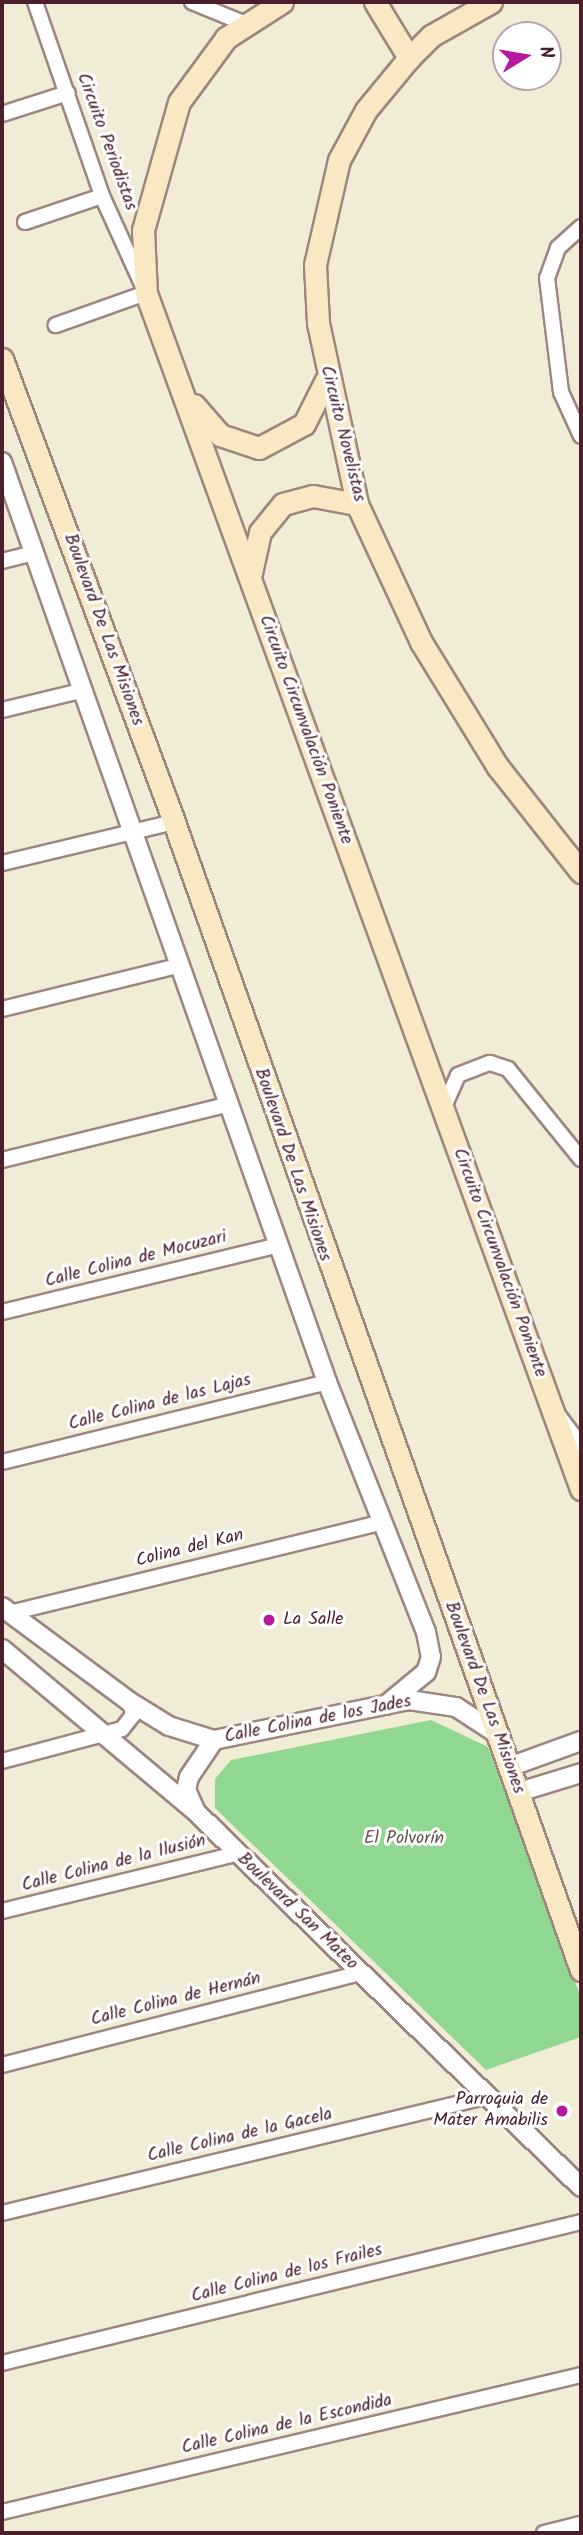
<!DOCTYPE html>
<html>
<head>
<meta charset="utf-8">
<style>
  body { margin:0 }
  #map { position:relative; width:583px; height:2535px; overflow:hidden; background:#f1ecd5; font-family:Kalam,sans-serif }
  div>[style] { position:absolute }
  .green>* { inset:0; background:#90d792 }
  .roads { filter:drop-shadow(2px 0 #9e8680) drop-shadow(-2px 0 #9e8680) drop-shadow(0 2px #9e8680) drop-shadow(0 -2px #9e8680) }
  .minor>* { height:14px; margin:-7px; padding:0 7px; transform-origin:7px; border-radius:7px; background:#fff }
  .tertiary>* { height:18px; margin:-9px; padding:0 9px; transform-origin:9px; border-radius:9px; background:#fff }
  .secondary>* { height:21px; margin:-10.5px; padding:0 10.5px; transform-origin:10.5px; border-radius:10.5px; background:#f8e8c3 }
  .dots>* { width:19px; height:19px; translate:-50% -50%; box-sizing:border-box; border:4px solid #fff; border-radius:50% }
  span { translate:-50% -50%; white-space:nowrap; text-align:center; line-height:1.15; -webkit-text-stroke:6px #fff; paint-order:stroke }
  .street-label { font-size:18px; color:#4a1f2b }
  .poi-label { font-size:18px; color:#4a1f2b }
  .left { translate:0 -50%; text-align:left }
  .right { translate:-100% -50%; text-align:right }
  .park-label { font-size:18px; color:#5f564a }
  .frame { position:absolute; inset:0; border:4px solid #4a1f2b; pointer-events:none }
  .north { position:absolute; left:492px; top:21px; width:70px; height:70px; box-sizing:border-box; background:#fff; border:2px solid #b7a5aa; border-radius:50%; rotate:79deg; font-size:19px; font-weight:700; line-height:28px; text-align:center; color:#4a1f2b }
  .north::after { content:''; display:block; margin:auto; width:24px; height:32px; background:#b5179e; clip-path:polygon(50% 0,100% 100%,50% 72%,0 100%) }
</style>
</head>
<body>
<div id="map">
  <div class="green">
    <i style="clip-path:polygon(431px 1720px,488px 1747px,581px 1998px,581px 2037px,486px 2070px,215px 1808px,215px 1779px,231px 1760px)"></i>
  </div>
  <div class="roads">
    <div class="minor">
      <i style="left:35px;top:2px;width:205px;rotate:70.9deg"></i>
      <i style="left:102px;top:196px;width:107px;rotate:65.6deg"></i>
      <i style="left:146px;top:293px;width:96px;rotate:160.4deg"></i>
      <i style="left:192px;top:2px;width:58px;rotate:22.2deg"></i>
      <i style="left:2px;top:114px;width:69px;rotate:-17.7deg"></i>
      <i style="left:25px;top:222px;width:81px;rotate:-18.7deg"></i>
      <i style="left:581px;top:227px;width:31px;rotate:138deg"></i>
      <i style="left:558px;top:248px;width:32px;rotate:110deg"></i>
      <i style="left:547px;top:278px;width:115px;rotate:83deg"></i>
      <i style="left:561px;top:392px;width:48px;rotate:65.6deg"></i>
      <i style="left:2px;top:561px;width:33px;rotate:-14deg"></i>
      <i style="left:2px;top:710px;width:84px;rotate:-13.7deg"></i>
      <i style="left:2px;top:863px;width:177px;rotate:-13.4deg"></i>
      <i style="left:2px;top:1009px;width:184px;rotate:-13.8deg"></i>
      <i style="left:443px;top:1109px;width:37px;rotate:-66deg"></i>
      <i style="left:458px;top:1075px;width:34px;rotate:-21deg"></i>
      <i style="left:490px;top:1063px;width:19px;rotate:18deg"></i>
      <i style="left:508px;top:1069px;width:116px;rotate:51deg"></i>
      <i style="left:2px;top:1160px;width:235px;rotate:-13.8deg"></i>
      <i style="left:2px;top:1312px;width:285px;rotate:-13.6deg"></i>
      <i style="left:559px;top:1416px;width:36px;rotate:53deg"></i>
      <i style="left:2px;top:1462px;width:335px;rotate:-13.8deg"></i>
      <i style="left:10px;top:1613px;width:380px;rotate:-13.7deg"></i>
      <i style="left:2px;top:1761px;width:124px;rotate:-14.9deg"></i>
      <i style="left:122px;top:1729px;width:18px;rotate:-52deg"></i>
      <i style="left:133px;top:1715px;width:13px;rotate:-103deg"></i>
      <i style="left:2px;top:1911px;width:241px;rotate:-13.7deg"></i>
      <i style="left:2px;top:2065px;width:370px;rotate:-14.4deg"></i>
      <i style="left:2px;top:2213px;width:499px;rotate:-13.5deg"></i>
      <i style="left:2px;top:2363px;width:596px;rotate:-13.69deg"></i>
      <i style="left:2px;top:2512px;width:595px;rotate:-13.31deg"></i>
      <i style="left:544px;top:2533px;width:38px;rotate:-14deg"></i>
    </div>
    <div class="tertiary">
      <i style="left:2px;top:462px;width:976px;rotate:70.54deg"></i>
      <i style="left:327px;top:1382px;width:269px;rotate:68.4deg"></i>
      <i style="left:426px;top:1632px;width:25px;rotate:79deg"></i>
      <i style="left:431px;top:1657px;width:16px;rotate:108deg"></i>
      <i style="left:426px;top:1672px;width:52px;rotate:140.5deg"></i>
      <i style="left:2px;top:1607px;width:159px;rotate:36.6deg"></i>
      <i style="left:130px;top:1702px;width:46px;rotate:31.6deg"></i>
      <i style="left:169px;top:1726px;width:47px;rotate:17.3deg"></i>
      <i style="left:2px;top:1649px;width:253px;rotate:40deg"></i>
      <i style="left:196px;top:1812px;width:537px;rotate:44.25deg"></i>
      <i style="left:509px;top:1767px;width:77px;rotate:-19.9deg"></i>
      <i style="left:519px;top:1792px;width:65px;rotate:-17deg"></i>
      <i style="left:195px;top:1810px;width:22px;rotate:-114deg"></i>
      <i style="left:186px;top:1790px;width:13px;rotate:-77deg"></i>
      <i style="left:189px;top:1777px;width:45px;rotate:-56deg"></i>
      <i style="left:214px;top:1740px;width:199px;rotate:-11.6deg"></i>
      <i style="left:409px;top:1700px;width:48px;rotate:8.5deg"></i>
      <i style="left:456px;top:1707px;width:48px;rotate:33deg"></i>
    </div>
    <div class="secondary">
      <i style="left:282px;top:2px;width:67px;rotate:147.3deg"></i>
      <i style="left:226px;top:38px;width:79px;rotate:126.3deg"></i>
      <i style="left:179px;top:102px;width:133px;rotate:105.7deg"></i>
      <i style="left:143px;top:230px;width:63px;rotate:87.3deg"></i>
      <i style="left:146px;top:293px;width:1273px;rotate:70.01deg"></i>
      <i style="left:375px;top:2px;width:66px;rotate:58.7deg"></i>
      <i style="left:491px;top:2px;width:69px;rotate:150.5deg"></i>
      <i style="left:431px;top:36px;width:31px;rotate:135deg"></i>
      <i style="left:409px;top:58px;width:67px;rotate:129.6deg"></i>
      <i style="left:366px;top:110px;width:57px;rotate:118.4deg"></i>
      <i style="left:339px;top:160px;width:108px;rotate:102.9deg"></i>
      <i style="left:315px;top:265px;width:58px;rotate:87deg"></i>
      <i style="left:318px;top:323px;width:185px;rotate:77.8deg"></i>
      <i style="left:357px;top:504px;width:152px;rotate:65.1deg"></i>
      <i style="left:421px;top:642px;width:147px;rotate:58.4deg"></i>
      <i style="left:498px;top:767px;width:134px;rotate:51.7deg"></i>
      <i style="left:2px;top:359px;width:494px;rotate:69.6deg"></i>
      <i style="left:174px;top:822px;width:1218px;rotate:70.48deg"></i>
      <i style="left:194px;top:405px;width:40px;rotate:49deg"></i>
      <i style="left:220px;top:435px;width:41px;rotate:18.4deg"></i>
      <i style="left:259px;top:448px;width:51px;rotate:-28.1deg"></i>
      <i style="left:304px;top:424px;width:49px;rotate:-63.4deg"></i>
      <i style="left:251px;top:573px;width:42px;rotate:-77.6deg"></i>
      <i style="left:260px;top:532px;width:36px;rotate:-51deg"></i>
      <i style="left:283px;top:504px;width:31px;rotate:-15deg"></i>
      <i style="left:313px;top:496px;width:45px;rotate:10.3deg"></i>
    </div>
  </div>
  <div class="dots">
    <i style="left:269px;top:1620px;background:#b5179e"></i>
    <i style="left:562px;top:2111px;background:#b5179e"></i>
  </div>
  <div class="street-label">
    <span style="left:106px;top:142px;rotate:70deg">Circuito Periodistas</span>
    <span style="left:342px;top:434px;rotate:76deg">Circuito Novelistas</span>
    <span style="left:103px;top:630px;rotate:70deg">Boulevard De Las Misiones</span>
    <span style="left:305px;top:730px;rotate:70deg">Circuito Circunvalación Poniente</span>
    <span style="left:292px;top:1165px;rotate:71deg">Boulevard De Las Misiones</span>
    <span style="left:136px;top:1260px;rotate:-14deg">Calle Colina de Mocuzari</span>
    <span style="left:499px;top:1263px;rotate:70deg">Circuito Circunvalación Poniente</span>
    <span style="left:160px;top:1403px;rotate:-14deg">Calle Colina de las Lajas</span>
    <span style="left:190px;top:1549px;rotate:-14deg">Colina del Kan</span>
    <span style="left:484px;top:1698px;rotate:70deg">Boulevard De Las Misiones</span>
    <span style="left:318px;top:1720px;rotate:-11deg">Calle Colina de los Jades</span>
    <span style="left:114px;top:1864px;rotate:-14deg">Calle Colina de la Ilusión</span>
    <span style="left:297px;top:1912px;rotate:44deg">Boulevard San Mateo</span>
    <span style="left:176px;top:2000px;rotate:-14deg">Calle Colina de Hernán</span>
    <span style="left:240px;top:2136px;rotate:-13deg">Calle Colina de la Gacela</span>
    <span style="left:287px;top:2274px;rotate:-14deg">Calle Colina de los Frailes</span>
    <span style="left:287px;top:2425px;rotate:-13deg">Calle Colina de la Escondida</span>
  </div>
  <div class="poi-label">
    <span class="left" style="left:283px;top:1620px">La Salle</span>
    <span class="right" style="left:548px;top:2111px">Parroquia de<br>Mater Amabilis</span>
  </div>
  <div class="park-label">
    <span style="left:404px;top:1839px">El Polvorín</span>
  </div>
  <div class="frame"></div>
  <div class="north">N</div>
</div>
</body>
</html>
